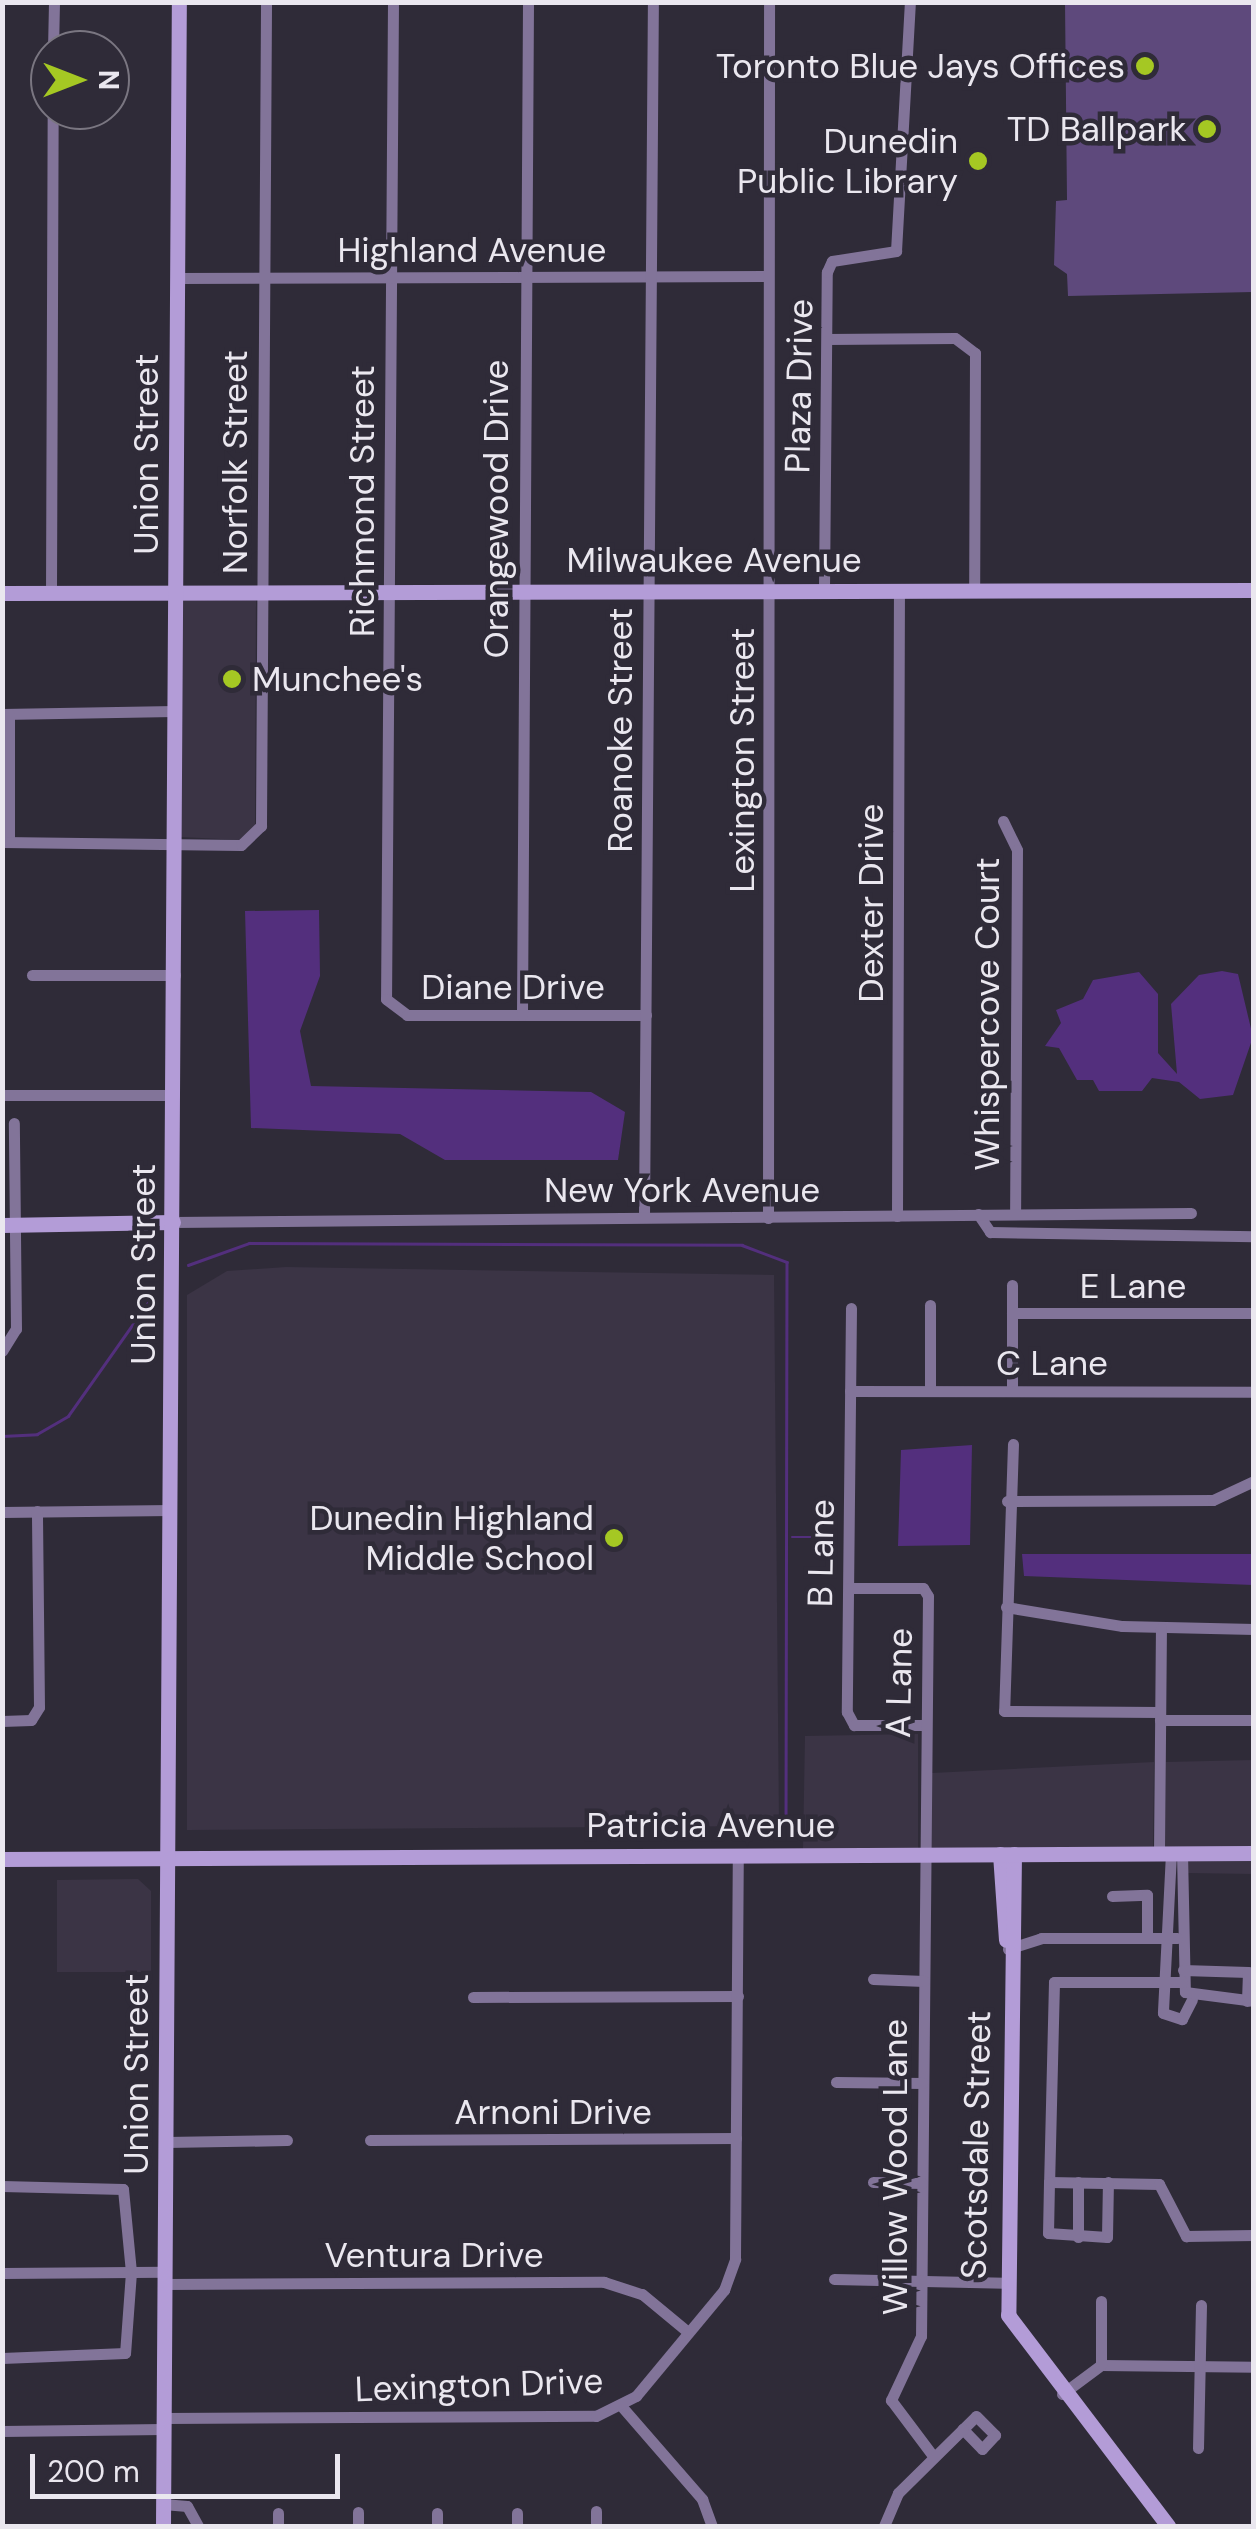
<!DOCTYPE html>
<html>
<head>
<meta charset="utf-8">
<style>
  body { margin:0 }
  #map { position:relative; width:1256px; height:2529px; overflow:hidden; background:#2f2b38; font-family:"DM Sans",sans-serif }
  div>[style] { position:absolute }
  .built>* { inset:0; background:#3b3445 }
  .green>* { inset:0; background:#5e497c }
  .water>* { inset:0; background:#532f7d }
  .stream>* { height:2.5px; margin:-1.25px; padding:0 1.25px; transform-origin:1.25px; border-radius:1.25px; background:#532f7d }
  .street>* { height:11px; margin:-5.5px; padding:0 5.5px; transform-origin:5.5px; border-radius:5.5px; background:#827499 }
  .secondary>* { height:15px; margin:-7.5px; padding:0 7.5px; transform-origin:7.5px; border-radius:7.5px; background:#b39cd7 }
  .dots>* { width:28px; height:28px; translate:-50% -50%; box-sizing:border-box; border:5px solid #2f2b38; border-radius:50% }
  span { translate:-50% -50%; white-space:nowrap; text-align:center; line-height:1.15; -webkit-text-stroke:9px #2f2b38; paint-order:stroke }
  .poi-label { font-size:35px; color:#eae7ef }
  .right { translate:-100% -50%; text-align:right }
  .left { translate:0 -50%; text-align:left }
  .street-label { font-size:35px; color:#eae7ef }
  .frame { position:absolute; inset:0; border:5px solid #eae7ef; pointer-events:none }
  .north { position:absolute; left:30px; top:30px; width:100px; height:100px; box-sizing:border-box; background:#2f2b38; border:2px solid #7a7681; border-radius:50%; rotate:90deg; font-size:28px; font-weight:700; line-height:40px; text-align:center; color:#eae7ef }
  .north::after { content:''; display:block; margin:auto; width:35px; height:45px; background:#a5c823; clip-path:polygon(50% 0,100% 100%,50% 72%,0 100%) }
  .scale { position:absolute; left:30px; top:2454px; width:310px; height:45px; box-sizing:border-box; border:5px solid #eae7ef; border-top:0; padding-left:12px; font-size:30px; line-height:35px; white-space:nowrap; color:#eae7ef; -webkit-text-stroke:8px #2f2b38; paint-order:stroke }
</style>
</head>
<body>
<div id="map">
  <div class="built">
    <i style="clip-path:polygon(181px 598px,256px 599px,255px 826px,240px 840px,181px 837px)"></i>
    <i style="clip-path:polygon(286px 1267px,774px 1275px,779px 1826px,187px 1830px,187px 1295px,227px 1271px)"></i>
    <i style="clip-path:polygon(918px 1734px,918px 1849px,803px 1849px,805px 1736px)"></i>
    <i style="clip-path:polygon(1253px 1760px,1253px 1847px,1165px 1848px,1166px 1762px)"></i>
    <i style="clip-path:polygon(1154px 1762px,1153px 1848px,930px 1849px,932px 1773px)"></i>
    <i style="clip-path:polygon(1188px 1858px,1253px 1858px,1253px 1874px,1188px 1873px)"></i>
    <i style="clip-path:polygon(138px 1879px,151px 1891px,151px 1972px,57px 1972px,57px 1880px)"></i>
  </div>
  <div class="green">
    <i style="clip-path:polygon(1065px 3px,1253px 3px,1253px 292px,1068px 296px,1067px 274px,1054px 265px,1056px 201px,1067px 200px)"></i>
  </div>
  <div class="water">
    <i style="clip-path:polygon(319px 910px,320px 976px,300px 1031px,311px 1086px,591px 1092px,625px 1112px,618px 1160px,445px 1160px,400px 1134px,251px 1128px,245px 911px)"></i>
    <i style="clip-path:polygon(1222px 971px,1238px 974px,1253px 1037px,1233px 1095px,1200px 1099px,1179px 1082px,1152px 1078px,1142px 1091px,1099px 1091px,1093px 1080px,1077px 1080px,1059px 1048px,1045px 1046px,1061px 1023px,1056px 1010px,1083px 999px,1093px 980px,1139px 972px,1158px 994px,1158px 1053px,1177px 1074px,1171px 1004px,1199px 975px)"></i>
    <i style="clip-path:polygon(972px 1445px,970px 1545px,898px 1546px,901px 1450px)"></i>
    <i style="clip-path:polygon(1022px 1554px,1253px 1554px,1253px 1585px,1024px 1576px)"></i>
  </div>
  <div class="stream">
    <i style="left:188px;top:1265px;width:65px;rotate:-19.8deg"></i>
    <i style="left:249px;top:1243px;width:493px;rotate:0.2deg"></i>
    <i style="left:742px;top:1245px;width:48px;rotate:20.7deg"></i>
    <i style="left:787px;top:1262px;width:557px;rotate:90.1deg"></i>
    <i style="left:2px;top:1436px;width:35px;rotate:-3deg"></i>
    <i style="left:37px;top:1434px;width:36px;rotate:-30deg"></i>
    <i style="left:68px;top:1416px;width:154px;rotate:-54.8deg"></i>
    <i style="left:792px;top:1537px;width:22px"></i>
  </div>
  <div class="street">
    <i style="left:393px;top:2px;width:997px;rotate:90.4deg"></i>
    <i style="left:386px;top:999px;width:26px;rotate:37deg"></i>
    <i style="left:407px;top:1015px;width:239px"></i>
    <i style="left:53px;top:50px;width:48px;rotate:-88.8deg"></i>
    <i style="left:178px;top:278px;width:589px;rotate:-0.19deg"></i>
    <i style="left:827px;top:339px;width:128px;rotate:-0.4deg"></i>
    <i style="left:955px;top:338px;width:25px;rotate:37deg"></i>
    <i style="left:975px;top:353px;width:237px;rotate:90.2deg"></i>
    <i style="left:824px;top:590px;width:318px;rotate:-89.5deg"></i>
    <i style="left:827px;top:272px;width:12px;rotate:-66deg"></i>
    <i style="left:832px;top:261px;width:65px;rotate:-8.9deg"></i>
    <i style="left:896px;top:251px;width:249px;rotate:-86.8deg"></i>
    <i style="left:51px;top:593px;width:483px;rotate:-89.8deg"></i>
    <i style="left:2px;top:714px;width:172px;rotate:-1deg"></i>
    <i style="left:9px;top:714px;width:128px;rotate:90deg"></i>
    <i style="left:1003px;top:821px;width:32px;rotate:64deg"></i>
    <i style="left:1017px;top:850px;width:359px;rotate:90.3deg"></i>
    <i style="left:2px;top:842px;width:239px;rotate:0.7deg"></i>
    <i style="left:241px;top:845px;width:28px;rotate:-44deg"></i>
    <i style="left:261px;top:826px;width:824px;rotate:-89.65deg"></i>
    <i style="left:32px;top:975px;width:143px"></i>
    <i style="left:522px;top:1015px;width:1013px;rotate:-89.66deg"></i>
    <i style="left:2px;top:1095px;width:172px"></i>
    <i style="left:978px;top:1214px;width:22px;rotate:56deg"></i>
    <i style="left:990px;top:1232px;width:264px;rotate:0.9deg"></i>
    <i style="left:897px;top:1216px;width:626px;rotate:-89.82deg"></i>
    <i style="left:644px;top:1217px;width:1215px;rotate:-89.58deg"></i>
    <i style="left:768px;top:1218px;width:1216px;rotate:-89.95deg"></i>
    <i style="left:173px;top:1222px;width:1018px;rotate:-0.51deg"></i>
    <i style="left:930px;top:1305px;width:86px;rotate:90deg"></i>
    <i style="left:851px;top:1308px;width:404px;rotate:90.6deg"></i>
    <i style="left:847px;top:1712px;width:15px;rotate:62deg"></i>
    <i style="left:854px;top:1725px;width:72px"></i>
    <i style="left:1012px;top:1313px;width:242px"></i>
    <i style="left:2px;top:1351px;width:26px;rotate:-58deg"></i>
    <i style="left:16px;top:1329px;width:206px;rotate:-90.6deg"></i>
    <i style="left:1012px;top:1390px;width:105px;rotate:-90deg"></i>
    <i style="left:850px;top:1391px;width:404px;rotate:0.1deg"></i>
    <i style="left:1013px;top:1444px;width:267px;rotate:91.9deg"></i>
    <i style="left:1004px;top:1711px;width:156px;rotate:0.4deg"></i>
    <i style="left:1007px;top:1501px;width:206px;rotate:-0.3deg"></i>
    <i style="left:1213px;top:1500px;width:45px;rotate:-24.9deg"></i>
    <i style="left:2px;top:1512px;width:169px;rotate:-0.7deg"></i>
    <i style="left:849px;top:1588px;width:74px"></i>
    <i style="left:923px;top:1588px;width:9px;rotate:58deg"></i>
    <i style="left:928px;top:1596px;width:740px;rotate:90.54deg"></i>
    <i style="left:921px;top:2336px;width:71px;rotate:115.1deg"></i>
    <i style="left:891px;top:2400px;width:70px;rotate:53.1deg"></i>
    <i style="left:1006px;top:1607px;width:118px;rotate:9.3deg"></i>
    <i style="left:1122px;top:1626px;width:132px;rotate:1.3deg"></i>
    <i style="left:1160px;top:1720px;width:94px"></i>
    <i style="left:2px;top:1721px;width:29px;rotate:-2deg"></i>
    <i style="left:31px;top:1720px;width:15px;rotate:-58deg"></i>
    <i style="left:39px;top:1707px;width:196px;rotate:-90.6deg"></i>
    <i style="left:1159px;top:1853px;width:225px;rotate:-89.5deg"></i>
    <i style="left:1171px;top:1853px;width:160px;rotate:92.9deg"></i>
    <i style="left:1163px;top:2013px;width:20px;rotate:18deg"></i>
    <i style="left:1182px;top:2019px;width:22px;rotate:-63deg"></i>
    <i style="left:1182px;top:1853px;width:139px;rotate:88.8deg"></i>
    <i style="left:1185px;top:1992px;width:70px;rotate:7.4deg"></i>
    <i style="left:1112px;top:1896px;width:35px;rotate:-2deg"></i>
    <i style="left:1147px;top:1895px;width:43px;rotate:90deg"></i>
    <i style="left:1008px;top:1949px;width:35px;rotate:-18deg"></i>
    <i style="left:1041px;top:1938px;width:136px"></i>
    <i style="left:1183px;top:1970px;width:65px;rotate:1.8deg"></i>
    <i style="left:1248px;top:1972px;width:29px;rotate:92deg"></i>
    <i style="left:873px;top:1979px;width:51px;rotate:2.2deg"></i>
    <i style="left:1182px;top:1982px;width:128px;rotate:180deg"></i>
    <i style="left:1054px;top:1982px;width:200px;rotate:91.4deg"></i>
    <i style="left:1049px;top:2182px;width:110px;rotate:1deg"></i>
    <i style="left:1159px;top:2184px;width:59px;rotate:62.6deg"></i>
    <i style="left:1186px;top:2236px;width:68px;rotate:-0.8deg"></i>
    <i style="left:473px;top:1997px;width:265px;rotate:-0.2deg"></i>
    <i style="left:836px;top:2082px;width:87px;rotate:0.7deg"></i>
    <i style="left:370px;top:2140px;width:366px;rotate:-0.3deg"></i>
    <i style="left:166px;top:2142px;width:121px;rotate:-0.9deg"></i>
    <i style="left:873px;top:2182px;width:49px;rotate:1.2deg"></i>
    <i style="left:1049px;top:2182px;width:51px;rotate:91.1deg"></i>
    <i style="left:1048px;top:2233px;width:59px;rotate:3.9deg"></i>
    <i style="left:1107px;top:2237px;width:55px;rotate:-89deg"></i>
    <i style="left:2px;top:2186px;width:121px;rotate:1.4deg"></i>
    <i style="left:123px;top:2189px;width:83px;rotate:84.5deg"></i>
    <i style="left:131px;top:2272px;width:81px;rotate:94.2deg"></i>
    <i style="left:125px;top:2353px;width:123px;rotate:177.7deg"></i>
    <i style="left:1078px;top:2237px;width:55px;rotate:-90deg"></i>
    <i style="left:2px;top:2273px;width:163px;rotate:-0.4deg"></i>
    <i style="left:834px;top:2279px;width:170px;rotate:1.3deg"></i>
    <i style="left:165px;top:2284px;width:439px;rotate:-0.3deg"></i>
    <i style="left:604px;top:2282px;width:40px;rotate:18deg"></i>
    <i style="left:642px;top:2294px;width:60px;rotate:39.6deg"></i>
    <i style="left:1101px;top:2365px;width:153px;rotate:0.7deg"></i>
    <i style="left:1101px;top:2365px;width:64px;rotate:-90deg"></i>
    <i style="left:1062px;top:2394px;width:49px;rotate:-36.6deg"></i>
    <i style="left:623px;top:2408px;width:121px;rotate:49deg"></i>
    <i style="left:702px;top:2499px;width:29px;rotate:70deg"></i>
    <i style="left:976px;top:2416px;width:27px;rotate:45deg"></i>
    <i style="left:995px;top:2435px;width:19px;rotate:133deg"></i>
    <i style="left:982px;top:2449px;width:28px;rotate:-134deg"></i>
    <i style="left:963px;top:2429px;width:18px;rotate:-45deg"></i>
    <i style="left:164px;top:2418px;width:432px;rotate:-0.3deg"></i>
    <i style="left:596px;top:2416px;width:45px;rotate:-26.6deg"></i>
    <i style="left:636px;top:2396px;width:138px;rotate:-50.3deg"></i>
    <i style="left:724px;top:2290px;width:33px;rotate:-70deg"></i>
    <i style="left:735px;top:2259px;width:404px;rotate:-89.6deg"></i>
    <i style="left:2px;top:2431px;width:161px;rotate:-0.7deg"></i>
    <i style="left:1198px;top:2448px;width:143px;rotate:-88.8deg"></i>
    <i style="left:163px;top:2504px;width:24px;rotate:5deg"></i>
    <i style="left:187px;top:2506px;width:23px;rotate:61deg"></i>
    <i style="left:278px;top:2526px;width:13px;rotate:-90deg"></i>
    <i style="left:358px;top:2526px;width:14px;rotate:-90deg"></i>
    <i style="left:437px;top:2526px;width:13px;rotate:-90deg"></i>
    <i style="left:517px;top:2526px;width:13px;rotate:-90deg"></i>
    <i style="left:596px;top:2526px;width:15px;rotate:-90deg"></i>
    <i style="left:884px;top:2526px;width:36px;rotate:-67deg"></i>
    <i style="left:898px;top:2493px;width:91px;rotate:-44.6deg"></i>
  </div>
  <div class="secondary">
    <i style="left:2px;top:593px;width:1252px;rotate:-0.14deg"></i>
    <i style="left:2px;top:1225px;width:171px;rotate:-1deg"></i>
    <i style="left:1000px;top:1854px;width:86px;rotate:86deg"></i>
    <i style="left:1014px;top:1854px;width:461px;rotate:90.7deg"></i>
    <i style="left:1008px;top:2315px;width:265px;rotate:52.8deg"></i>
    <i style="left:2px;top:1859px;width:1252px;rotate:-0.27deg"></i>
    <i style="left:163px;top:2526px;width:2524px;rotate:-89.64deg"></i>
  </div>
  <div class="dots">
    <i style="left:1145px;top:66px;background:#a5c823"></i>
    <i style="left:1207px;top:129px;background:#a5c823"></i>
    <i style="left:978px;top:161px;background:#a5c823"></i>
    <i style="left:232px;top:679px;background:#a5c823"></i>
    <i style="left:614px;top:1538px;background:#a5c823"></i>
  </div>
  <div class="poi-label">
    <span class="right" style="left:1125px;top:66px">Toronto Blue Jays Offices</span>
    <span class="right" style="left:1187px;top:129px">TD Ballpark</span>
    <span class="right" style="left:958px;top:161px">Dunedin<br>Public Library</span>
    <span class="left" style="left:252px;top:679px">Munchee's</span>
    <span class="right" style="left:594px;top:1538px">Dunedin Highland<br>Middle School</span>
  </div>
  <div class="street-label">
    <span style="left:472px;top:250px">Highland Avenue</span>
    <span style="left:799px;top:386px;rotate:-89deg">Plaza Drive</span>
    <span style="left:146px;top:454px;rotate:-90deg">Union Street</span>
    <span style="left:235px;top:462px;rotate:-90deg">Norfolk Street</span>
    <span style="left:362px;top:501px;rotate:-90deg">Richmond Street</span>
    <span style="left:496px;top:509px;rotate:-90deg">Orangewood Drive</span>
    <span style="left:714px;top:560px">Milwaukee Avenue</span>
    <span style="left:620px;top:730px;rotate:-90deg">Roanoke Street</span>
    <span style="left:742px;top:760px;rotate:-90deg">Lexington Street</span>
    <span style="left:871px;top:903px;rotate:-90deg">Dexter Drive</span>
    <span style="left:513px;top:987px">Diane Drive</span>
    <span style="left:987px;top:1014px;rotate:-90deg">Whispercove Court</span>
    <span style="left:682px;top:1190px">New York Avenue</span>
    <span style="left:143px;top:1264px;rotate:-90deg">Union Street</span>
    <span style="left:1133px;top:1286px">E Lane</span>
    <span style="left:1052px;top:1363px">C Lane</span>
    <span style="left:821px;top:1553px;rotate:-89deg">B Lane</span>
    <span style="left:899px;top:1683px;rotate:-89deg">A Lane</span>
    <span style="left:711px;top:1825px">Patricia Avenue</span>
    <span style="left:136px;top:2074px;rotate:-90deg">Union Street</span>
    <span style="left:553px;top:2112px">Arnoni Drive</span>
    <span style="left:976px;top:2145px;rotate:-89deg">Scotsdale Street</span>
    <span style="left:895px;top:2167px;rotate:-90deg">Willow Wood Lane</span>
    <span style="left:434px;top:2255px">Ventura Drive</span>
    <span style="left:479px;top:2385px;rotate:-2deg">Lexington Drive</span>
  </div>
  <div class="frame"></div>
  <div class="north">N</div>
  <div class="scale">200 m</div>
</div>
</body>
</html>
